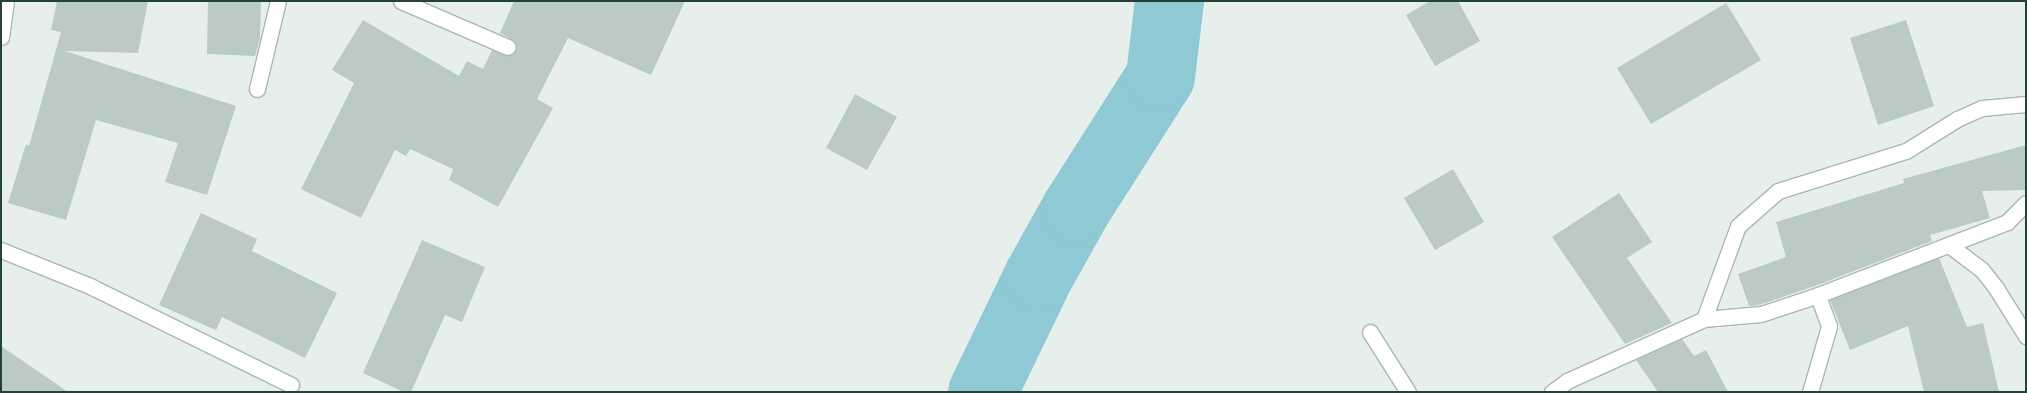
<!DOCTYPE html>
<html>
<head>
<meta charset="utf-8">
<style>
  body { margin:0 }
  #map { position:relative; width:2027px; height:393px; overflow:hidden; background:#e6efeb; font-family:Arial,sans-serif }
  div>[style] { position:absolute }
  .river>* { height:69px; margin:-34.5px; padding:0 34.5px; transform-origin:34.5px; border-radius:34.5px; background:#8ec9d4 }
  .building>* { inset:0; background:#bbcac4 }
  .roads { filter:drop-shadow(1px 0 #a8b8b2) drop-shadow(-1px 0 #a8b8b2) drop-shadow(0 1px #a8b8b2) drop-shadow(0 -1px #a8b8b2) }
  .minor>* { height:15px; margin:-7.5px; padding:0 7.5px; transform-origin:7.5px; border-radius:7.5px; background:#fff }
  span { translate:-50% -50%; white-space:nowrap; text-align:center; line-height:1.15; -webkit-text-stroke:4px #f7fbf9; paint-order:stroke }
  .frame { position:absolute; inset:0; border:2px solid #24423a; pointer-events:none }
</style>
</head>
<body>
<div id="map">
  <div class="river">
    <i style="left:982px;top:392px;width:129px;rotate:-64.2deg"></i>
    <i style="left:1038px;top:276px;width:78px;rotate:-60.8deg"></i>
    <i style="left:1076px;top:208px;width:156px;rotate:-57.5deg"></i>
    <i style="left:1160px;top:76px;width:76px;rotate:-83.2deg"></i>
  </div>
  <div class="building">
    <i style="clip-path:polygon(57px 1px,148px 1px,138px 53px,65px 51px,236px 106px,207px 195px,165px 182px,178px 143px,96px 120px,66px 220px,8px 203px,26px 144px,29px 146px,61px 32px,51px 30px)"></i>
    <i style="clip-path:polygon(208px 1px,261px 1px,260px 38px,255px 56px,207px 54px)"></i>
    <i style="clip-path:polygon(514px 1px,685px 1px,651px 75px,568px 38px,537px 99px,553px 108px,498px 207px,449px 180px,453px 169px,410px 149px,406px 156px,395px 150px,361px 218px,301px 189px,354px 83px,332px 70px,363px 20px,459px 76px,467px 61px,483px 69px,492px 50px,509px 56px,516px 51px,515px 41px,500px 33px)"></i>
    <i style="clip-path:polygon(1430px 1px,1458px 1px,1480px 41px,1435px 66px,1406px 15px)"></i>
    <i style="clip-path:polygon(1726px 3px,1761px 60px,1651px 124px,1617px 68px)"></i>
    <i style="clip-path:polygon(1906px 20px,1934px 106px,1878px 125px,1850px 38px)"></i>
    <i style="clip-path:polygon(855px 94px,897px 117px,867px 170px,826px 148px)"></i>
    <i style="clip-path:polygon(2026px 145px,2026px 190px,1982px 191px,1990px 218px,1930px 235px,1932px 241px,1815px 286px,1759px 305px,1749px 306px,1738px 274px,1786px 257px,1776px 222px,1904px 183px,1903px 179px)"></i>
    <i style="clip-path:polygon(1453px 169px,1484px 222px,1435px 250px,1404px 198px)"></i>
    <i style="clip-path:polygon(1619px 193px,1652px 242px,1627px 258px,1672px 323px,1625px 344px,1552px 237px)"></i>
    <i style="clip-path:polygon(201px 213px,257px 239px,252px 251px,337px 293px,305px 358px,222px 317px,216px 330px,159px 305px)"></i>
    <i style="clip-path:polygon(422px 240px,485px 267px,462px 322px,445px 315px,411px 392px,404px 392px,363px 373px)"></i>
    <i style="clip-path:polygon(1939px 258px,1967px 327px,1983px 323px,1999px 392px,1924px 392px,1908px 326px,1850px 350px,1830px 300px)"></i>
    <i style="clip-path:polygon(1682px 339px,1694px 356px,1706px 350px,1728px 392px,1658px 392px,1636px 360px)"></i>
    <i style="clip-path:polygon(1px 346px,68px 392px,1px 392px)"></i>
  </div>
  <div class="roads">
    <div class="minor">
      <i style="left:401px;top:1px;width:116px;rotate:23.3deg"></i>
      <i style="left:1px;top:37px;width:36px;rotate:-82deg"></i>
      <i style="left:257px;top:89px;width:90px;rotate:-76.6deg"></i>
      <i style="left:1949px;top:245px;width:41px;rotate:37.1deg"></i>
      <i style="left:1982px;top:270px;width:23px;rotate:52deg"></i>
      <i style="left:1996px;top:288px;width:57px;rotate:58deg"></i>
      <i style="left:1px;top:250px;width:96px;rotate:22deg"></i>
      <i style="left:90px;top:286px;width:224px;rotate:26.2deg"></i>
      <i style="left:1704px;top:319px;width:99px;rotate:-69.9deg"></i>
      <i style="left:1738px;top:226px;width:53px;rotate:-41.2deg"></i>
      <i style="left:1778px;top:191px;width:134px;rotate:-17.4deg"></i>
      <i style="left:1906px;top:151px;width:60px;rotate:-32.1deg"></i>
      <i style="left:1957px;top:119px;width:27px;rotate:-24deg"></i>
      <i style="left:1982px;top:108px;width:44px;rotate:-5.2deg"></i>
      <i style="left:1370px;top:332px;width:71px;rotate:57.7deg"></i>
      <i style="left:1552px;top:392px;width:19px;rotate:-36deg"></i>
      <i style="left:1567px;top:381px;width:150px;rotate:-24.3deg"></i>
      <i style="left:1704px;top:319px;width:57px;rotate:-5deg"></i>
      <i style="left:1761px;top:314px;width:60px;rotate:-18.4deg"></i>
      <i style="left:1818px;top:295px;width:203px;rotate:-21.1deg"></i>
      <i style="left:2007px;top:222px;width:27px;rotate:-45deg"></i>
      <i style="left:1810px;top:392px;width:69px;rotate:-73.9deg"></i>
      <i style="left:1829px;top:326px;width:33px;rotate:-110deg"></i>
    </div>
  </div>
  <div class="frame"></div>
</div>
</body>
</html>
